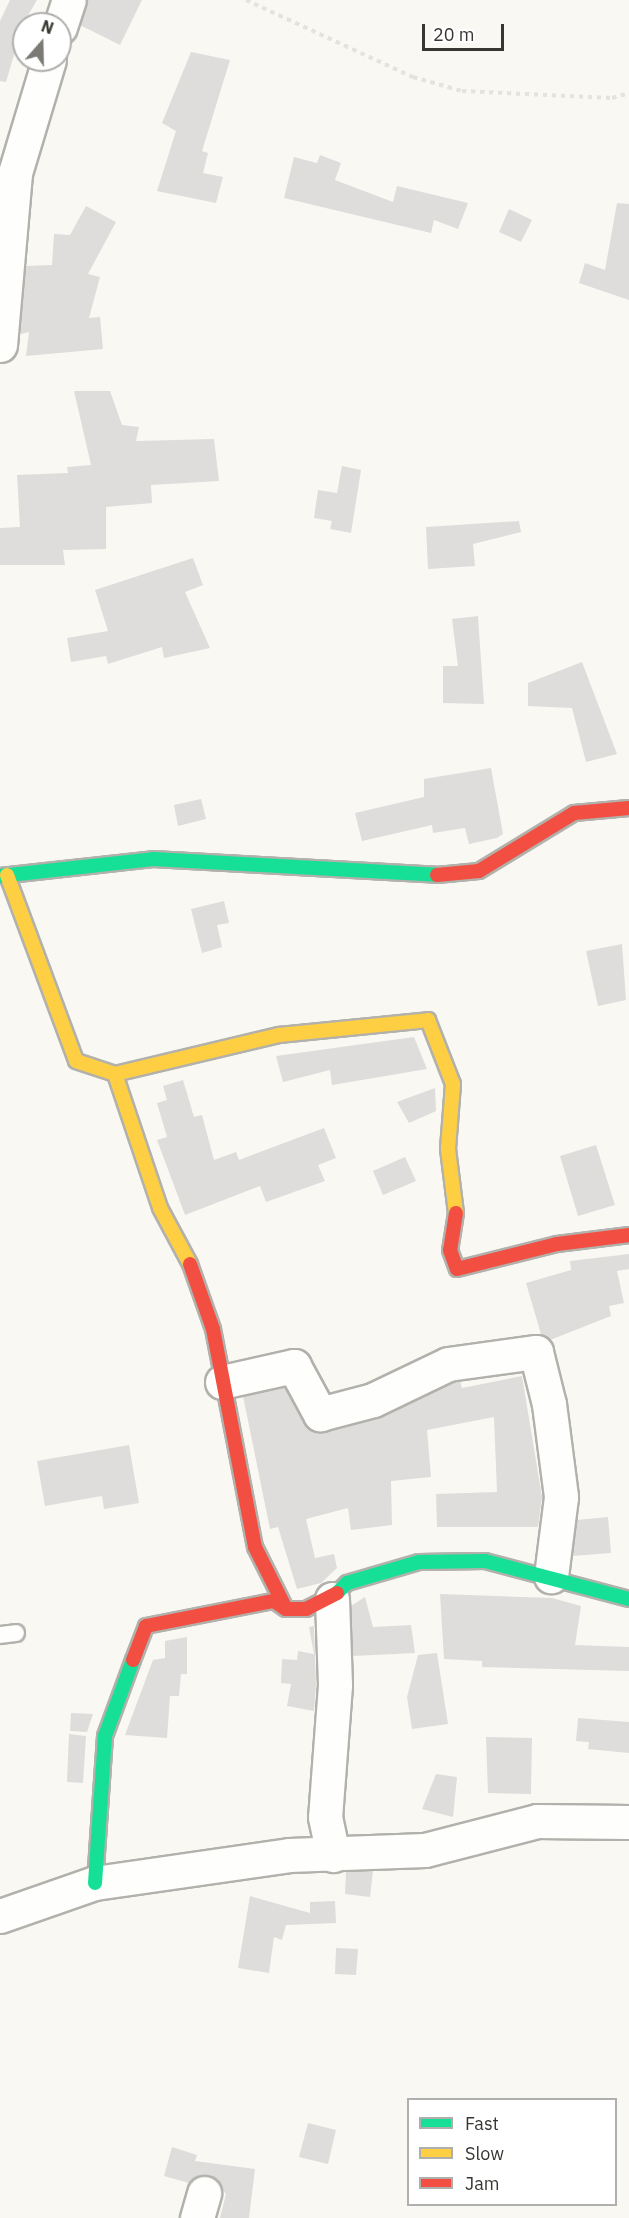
<!DOCTYPE html>
<html>
<head>
<meta charset="utf-8">
<style>
  body { margin:0 }
  #map { position:relative; width:629px; height:2218px; overflow:hidden; background:#faf8f2; font-family:"IBM Plex Sans",sans-serif }
  div>[style] { position:absolute }
  .building>* { inset:0; background:#dedddc }
  .path>* { height:4px; margin-top:-2px; transform-origin:0; background:repeating-linear-gradient(90deg,#e4e3e1 0 4.5px,transparent 0 9px) }
  .roads { filter:drop-shadow(2px 0 #b2b1ac) drop-shadow(-2px 0 #b2b1ac) drop-shadow(0 2px #b2b1ac) drop-shadow(0 -2px #b2b1ac) }
  .lane>* { height:16px; margin:-8px; padding:0 8px; transform-origin:8px; border-radius:8px; background:#fefefd }
  .street>* { height:33px; margin:-16.5px; padding:0 16.5px; transform-origin:16.5px; border-radius:16.5px; background:#fefefd }
  .fast>* { height:14px; margin:-7px; padding:0 7px; transform-origin:7px; border-radius:7px; background:#16e098 }
  .slow>* { height:14px; margin:-7px; padding:0 7px; transform-origin:7px; border-radius:7px; background:#ffcf43 }
  .jam>* { height:14px; margin:-7px; padding:0 7px; transform-origin:7px; border-radius:7px; background:#f24e42 }
  span { translate:-50% -50%; white-space:nowrap; text-align:center; line-height:1.15; -webkit-text-stroke:4.5px #fff; paint-order:stroke }
  .legend { position:absolute; left:407px; top:2098px; width:210px; height:108px; box-sizing:border-box; background:#fff; border:2px solid #afafad; margin:0; padding:8px 10px; list-style:none; font-size:18px; color:#373632 }
  .legend li { display:flex; align-items:center; gap:12px; height:30px }
  .legend b { width:30px; border:2px solid #afafad }
  .north { position:absolute; left:12px; top:12px; width:60px; height:60px; box-sizing:border-box; background:#fff; border:2px solid #afafad; border-radius:50%; rotate:20deg; font-size:16px; font-weight:700; line-height:24px; text-align:center; color:#373632 }
  .north::after { content:''; display:block; margin:auto; width:21px; height:27px; background:#7b7a75; clip-path:polygon(50% 0,100% 100%,50% 72%,0 100%) }
  .scale { position:absolute; left:422px; top:24px; width:82px; height:27px; box-sizing:border-box; border:3px solid #373632; border-top:0; padding-left:8px; font-size:18px; line-height:21px; white-space:nowrap; color:#373632; -webkit-text-stroke:4px #fff; paint-order:stroke }
</style>
</head>
<body>
<div id="map">
  <div class="building">
    <i style="clip-path:polygon(10px 0,37px 0,23px 24px,6px 82px,0 81px,0 21px)"></i>
    <i style="clip-path:polygon(87px 0,142px 0,120px 45px,80px 25px)"></i>
    <i style="clip-path:polygon(191px 52px,230px 60px,202px 151px,208px 153px,203px 173px,223px 177px,216px 203px,157px 191px,176px 131px,162px 123px)"></i>
    <i style="clip-path:polygon(320px 155px,341px 163px,335px 180px,393px 202px,397px 186px,468px 203px,458px 229px,434px 220px,431px 233px,284px 198px,294px 157px,317px 163px)"></i>
    <i style="clip-path:polygon(617px 203px,629px 204px,629px 300px,579px 283px,585px 263px,605px 270px)"></i>
    <i style="clip-path:polygon(86px 206px,116px 222px,88px 274px,100px 277px,89px 318px,100px 317px,103px 349px,26px 356px,29px 332px,21px 334px,21px 324px,26px 266px,52px 265px,54px 234px,70px 235px)"></i>
    <i style="clip-path:polygon(509px 209px,532px 220px,521px 242px,499px 232px)"></i>
    <i style="clip-path:polygon(74px 391px,110px 391px,122px 425px,139px 427px,136px 441px,214px 439px,219px 481px,151px 485px,152px 503px,106px 507px,106px 549px,63px 550px,65px 565px,0 565px,0 528px,20px 527px,17px 475px,68px 473px,67px 467px,91px 465px)"></i>
    <i style="clip-path:polygon(342px 466px,361px 470px,351px 533px,330px 529px,332px 521px,314px 518px,318px 490px,337px 493px)"></i>
    <i style="clip-path:polygon(519px 521px,521px 532px,473px 544px,475px 566px,428px 569px,426px 527px)"></i>
    <i style="clip-path:polygon(193px 558px,203px 585px,185px 592px,210px 648px,164px 658px,162px 647px,108px 664px,106px 656px,71px 662px,67px 638px,108px 631px,95px 590px)"></i>
    <i style="clip-path:polygon(478px 616px,484px 704px,443px 703px,443px 666px,458px 666px,452px 619px)"></i>
    <i style="clip-path:polygon(582px 662px,617px 754px,586px 762px,572px 708px,528px 706px,528px 683px)"></i>
    <i style="clip-path:polygon(491px 768px,503px 834px,497px 838px,469px 844px,465px 828px,433px 833px,432px 825px,362px 841px,355px 813px,424px 797px,424px 779px)"></i>
    <i style="clip-path:polygon(201px 799px,206px 819px,178px 826px,174px 805px)"></i>
    <i style="clip-path:polygon(224px 901px,229px 923px,217px 925px,222px 947px,202px 953px,191px 909px)"></i>
    <i style="clip-path:polygon(622px 944px,626px 1000px,598px 1006px,586px 951px)"></i>
    <i style="clip-path:polygon(414px 1037px,427px 1069px,332px 1085px,330px 1070px,283px 1082px,276px 1056px)"></i>
    <i style="clip-path:polygon(183px 1080px,194px 1117px,202px 1115px,214px 1160px,236px 1152px,239px 1160px,324px 1128px,336px 1158px,318px 1165px,325px 1181px,266px 1202px,260px 1186px,185px 1215px,157px 1140px,167px 1137px,157px 1103px,167px 1100px,163px 1086px)"></i>
    <i style="clip-path:polygon(435px 1088px,436px 1111px,409px 1123px,397px 1102px)"></i>
    <i style="clip-path:polygon(596px 1145px,615px 1205px,578px 1216px,560px 1156px)"></i>
    <i style="clip-path:polygon(405px 1157px,416px 1181px,383px 1195px,373px 1171px)"></i>
    <i style="clip-path:polygon(629px 1254px,629px 1269px,617px 1271px,624px 1303px,609px 1306px,611px 1316px,550px 1340px,541px 1334px,526px 1283px,571px 1270px,570px 1261px)"></i>
    <i style="clip-path:polygon(522px 1376px,542px 1497px,538px 1527px,437px 1527px,436px 1494px,497px 1492px,494px 1417px,427px 1430px,431px 1477px,391px 1481px,392px 1525px,351px 1530px,348px 1508px,306px 1519px,315px 1558px,334px 1554px,337px 1568px,321px 1583px,297px 1589px,278px 1527px,270px 1529px,243px 1396px,284px 1387px,309px 1429px,324px 1432px,381px 1417px,453px 1382px,460px 1381px,462px 1388px)"></i>
    <i style="clip-path:polygon(129px 1445px,139px 1503px,104px 1509px,102px 1496px,45px 1506px,37px 1461px)"></i>
    <i style="clip-path:polygon(608px 1517px,611px 1553px,572px 1556px,577px 1520px)"></i>
    <i style="clip-path:polygon(440px 1594px,552px 1598px,581px 1606px,575px 1645px,629px 1647px,629px 1671px,482px 1667px,482px 1661px,444px 1659px)"></i>
    <i style="clip-path:polygon(365px 1597px,373px 1627px,411px 1625px,415px 1653px,353px 1656px,351px 1606px)"></i>
    <i style="clip-path:polygon(314px 1626px,316px 1685px,314px 1711px,287px 1706px,291px 1684px,281px 1683px,282px 1659px,297px 1660px,298px 1651px,314px 1654px,309px 1627px)"></i>
    <i style="clip-path:polygon(187px 1637px,187px 1674px,181px 1674px,179px 1696px,170px 1696px,167px 1738px,125px 1735px,153px 1660px,165px 1658px,165px 1641px)"></i>
    <i style="clip-path:polygon(437px 1653px,448px 1724px,412px 1729px,407px 1697px,418px 1655px)"></i>
    <i style="clip-path:polygon(71px 1713px,93px 1714px,87px 1732px,70px 1731px)"></i>
    <i style="clip-path:polygon(578px 1718px,629px 1722px,629px 1753px,588px 1749px,589px 1742px,576px 1741px)"></i>
    <i style="clip-path:polygon(69px 1734px,86px 1736px,83px 1783px,67px 1782px)"></i>
    <i style="clip-path:polygon(486px 1737px,532px 1738px,531px 1794px,488px 1793px)"></i>
    <i style="clip-path:polygon(436px 1774px,457px 1777px,453px 1817px,422px 1809px)"></i>
    <i style="clip-path:polygon(373px 1871px,370px 1897px,345px 1894px,346px 1872px)"></i>
    <i style="clip-path:polygon(250px 1896px,310px 1913px,310px 1902px,335px 1901px,336px 1923px,286px 1925px,282px 1940px,274px 1937px,269px 1973px,238px 1968px)"></i>
    <i style="clip-path:polygon(336px 1948px,358px 1949px,356px 1975px,335px 1974px)"></i>
    <i style="clip-path:polygon(308px 2123px,336px 2130px,328px 2164px,299px 2157px)"></i>
    <i style="clip-path:polygon(172px 2147px,197px 2155px,195px 2161px,255px 2169px,249px 2218px,220px 2218px,226px 2194px,210px 2175px,189px 2183px,164px 2176px)"></i>
  </div>
  <div class="path">
    <i style="left:246px;top:0;width:184px;rotate:24.8deg"></i>
    <i style="left:413px;top:77px;width:51px;rotate:15.9deg"></i>
    <i style="left:462px;top:91px;width:150px;rotate:2.7deg"></i>
    <i style="left:612px;top:98px;width:18px;rotate:-16deg"></i>
  </div>
  <div class="roads">
    <div class="lane">
      <i style="left:0;top:1635px;width:16px;rotate:-7deg"></i>
    </div>
    <div class="street">
      <i style="left:60px;top:27px;width:28px;rotate:-72deg"></i>
      <i style="left:0;top:345px;width:173px;rotate:-85deg"></i>
      <i style="left:15px;top:173px;width:118px;rotate:-73.3deg"></i>
      <i style="left:222px;top:1382px;width:74px;rotate:-12.5deg"></i>
      <i style="left:294px;top:1366px;width:55px;rotate:61.6deg"></i>
      <i style="left:320px;top:1414px;width:55px;rotate:-14.8deg"></i>
      <i style="left:373px;top:1400px;width:83px;rotate:-25.6deg"></i>
      <i style="left:448px;top:1364px;width:89px;rotate:-7.8deg"></i>
      <i style="left:536px;top:1352px;width:54px;rotate:76deg"></i>
      <i style="left:549px;top:1404px;width:94px;rotate:82.6deg"></i>
      <i style="left:561px;top:1497px;width:80px;rotate:97.2deg"></i>
      <i style="left:332px;top:1599px;width:86px;rotate:88deg"></i>
      <i style="left:335px;top:1685px;width:132px;rotate:94.3deg"></i>
      <i style="left:325px;top:1817px;width:39px;rotate:78deg"></i>
      <i style="left:0;top:1916px;width:101px;rotate:-19.2deg"></i>
      <i style="left:95px;top:1883px;width:196px;rotate:-8.2deg"></i>
      <i style="left:289px;top:1855px;width:136px;rotate:-2.1deg"></i>
      <i style="left:425px;top:1850px;width:116px;rotate:-14.5deg"></i>
      <i style="left:537px;top:1821px;width:92px;rotate:0.6deg"></i>
      <i style="left:197px;top:2218px;width:26px;rotate:-74deg"></i>
    </div>
    <div class="fast">
      <i style="left:0;top:876px;width:154px;rotate:-6.3deg"></i>
      <i style="left:153px;top:859px;width:284px;rotate:3.2deg"></i>
      <i style="left:337px;top:1593px;width:14px;rotate:-45deg"></i>
      <i style="left:347px;top:1583px;width:75px;rotate:-16.3deg"></i>
      <i style="left:419px;top:1562px;width:66px;rotate:-0.9deg"></i>
      <i style="left:485px;top:1561px;width:149px;rotate:14.8deg"></i>
      <i style="left:95px;top:1883px;width:147px;rotate:-86.1deg"></i>
      <i style="left:105px;top:1736px;width:81px;rotate:-69.8deg"></i>
    </div>
    <div class="slow">
      <i style="left:7px;top:875px;width:198px;rotate:69.6deg"></i>
      <i style="left:76px;top:1061px;width:41px;rotate:18.4deg"></i>
      <i style="left:115px;top:1074px;width:141px;rotate:71.4deg"></i>
      <i style="left:160px;top:1208px;width:64px;rotate:61.8deg"></i>
      <i style="left:115px;top:1074px;width:169px;rotate:-13.4deg"></i>
      <i style="left:279px;top:1035px;width:150px;rotate:-5.7deg"></i>
      <i style="left:428px;top:1020px;width:69px;rotate:68.7deg"></i>
      <i style="left:453px;top:1084px;width:65px;rotate:94.4deg"></i>
      <i style="left:448px;top:1149px;width:64px;rotate:82.9deg"></i>
    </div>
    <div class="jam">
      <i style="left:437px;top:875px;width:42px;rotate:-5.4deg"></i>
      <i style="left:479px;top:871px;width:111px;rotate:-31.4deg"></i>
      <i style="left:574px;top:813px;width:55px;rotate:-5.2deg"></i>
      <i style="left:456px;top:1213px;width:37px;rotate:99deg"></i>
      <i style="left:450px;top:1250px;width:20px;rotate:70deg"></i>
      <i style="left:457px;top:1269px;width:103px;rotate:-14deg"></i>
      <i style="left:557px;top:1244px;width:73px;rotate:-7.1deg"></i>
      <i style="left:190px;top:1264px;width:69px;rotate:70.5deg"></i>
      <i style="left:213px;top:1329px;width:222px;rotate:79.1deg"></i>
      <i style="left:255px;top:1547px;width:69px;rotate:63.4deg"></i>
      <i style="left:133px;top:1660px;width:36px;rotate:-69deg"></i>
      <i style="left:146px;top:1626px;width:130px;rotate:-11.1deg"></i>
      <i style="left:274px;top:1601px;width:14px;rotate:34deg"></i>
      <i style="left:286px;top:1609px;width:20px"></i>
      <i style="left:306px;top:1609px;width:35px;rotate:-27deg"></i>
    </div>
  </div>
  <ul class="legend">
  <li><b style="height:8px;background:#16e098"></b>Fast</li>
  <li><b style="height:8px;background:#ffcf43"></b>Slow</li>
  <li><b style="height:8px;background:#f24e42"></b>Jam</li>
  </ul>
  <div class="north">N</div>
  <div class="scale">20 m</div>
</div>
</body>
</html>
